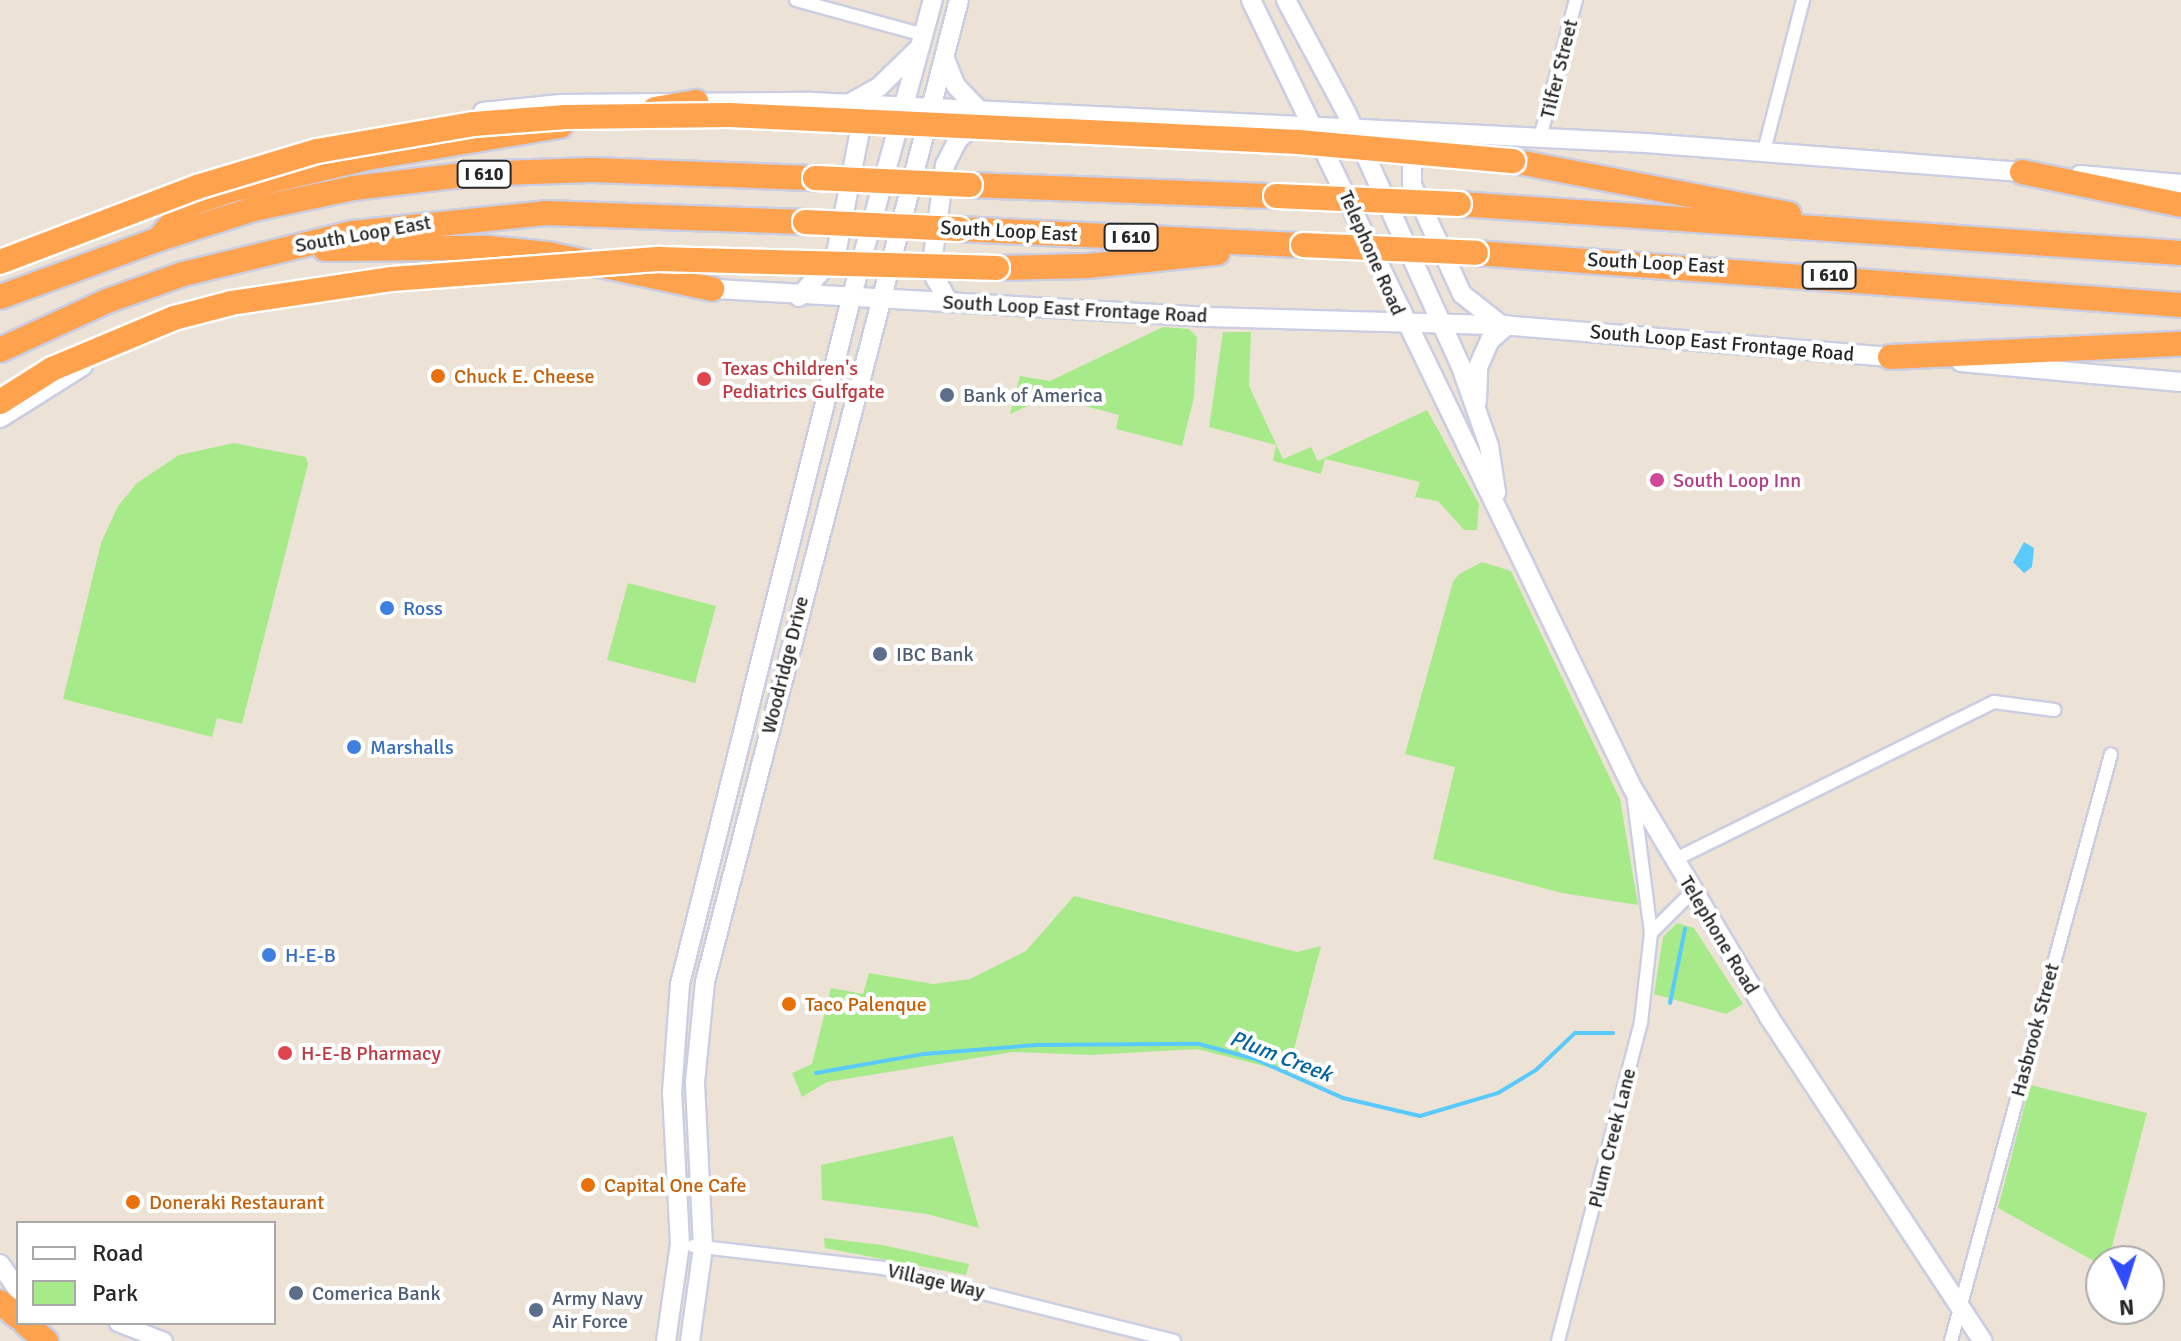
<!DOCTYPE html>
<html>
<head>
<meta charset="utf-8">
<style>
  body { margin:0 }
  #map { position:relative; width:2181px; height:1341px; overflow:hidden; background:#ece3d6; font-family:Signika,sans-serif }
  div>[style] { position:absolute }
  .green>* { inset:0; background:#a7ea8a }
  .water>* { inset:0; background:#5acafc }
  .stream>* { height:4px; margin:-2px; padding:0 2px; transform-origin:2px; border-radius:2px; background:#5acafc }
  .roads { filter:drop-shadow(2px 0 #cbcee2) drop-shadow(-2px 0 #cbcee2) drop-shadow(0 2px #cbcee2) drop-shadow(0 -2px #cbcee2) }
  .minor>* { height:12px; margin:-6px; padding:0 6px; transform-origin:6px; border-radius:6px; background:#fff }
  .tertiary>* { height:16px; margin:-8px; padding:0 8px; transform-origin:8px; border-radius:8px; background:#fff }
  .secondary>* { height:18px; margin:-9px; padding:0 9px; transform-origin:9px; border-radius:9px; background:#fff }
  .motorway>* { height:24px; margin:-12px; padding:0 12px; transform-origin:12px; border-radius:12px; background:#ffa24d }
  .bridges { filter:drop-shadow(2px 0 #fff) drop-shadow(-2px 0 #fff) drop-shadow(0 2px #fff) drop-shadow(0 -2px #fff) }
  .motorway-bridge>* { height:24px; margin:-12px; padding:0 12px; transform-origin:12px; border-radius:12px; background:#ffa24d }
  .dots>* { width:22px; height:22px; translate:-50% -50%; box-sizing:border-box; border:4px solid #fff; border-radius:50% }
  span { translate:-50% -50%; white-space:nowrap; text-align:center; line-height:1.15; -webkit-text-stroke:8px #fff; paint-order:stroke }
  .shield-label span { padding:2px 6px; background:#fff; border:2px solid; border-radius:6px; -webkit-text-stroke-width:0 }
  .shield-label { font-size:18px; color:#272727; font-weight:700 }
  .street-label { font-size:20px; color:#272727 }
  .health-label { font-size:20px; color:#be3a42 }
  .left { translate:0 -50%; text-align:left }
  .food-label { font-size:20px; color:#c56008 }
  .service-label { font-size:20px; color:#4e5e75 }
  .hotel-label { font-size:20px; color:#b23c85 }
  .shop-label { font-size:20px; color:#366cbe }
  .water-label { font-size:22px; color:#0063a1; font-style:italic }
  .legend { position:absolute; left:16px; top:1221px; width:260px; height:104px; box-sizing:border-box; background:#fff; border:2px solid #a9a9a9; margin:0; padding:10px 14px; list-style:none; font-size:24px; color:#272727 }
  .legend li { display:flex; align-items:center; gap:16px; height:40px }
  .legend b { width:40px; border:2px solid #a9a9a9 }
  .north { position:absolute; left:2085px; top:1245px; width:80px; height:80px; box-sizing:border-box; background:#fff; border:2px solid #a9a9a9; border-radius:50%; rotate:176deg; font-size:22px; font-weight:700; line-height:32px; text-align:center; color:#272727 }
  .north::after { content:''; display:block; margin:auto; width:28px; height:36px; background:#2f4dff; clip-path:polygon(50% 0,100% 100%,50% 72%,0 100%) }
</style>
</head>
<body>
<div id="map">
  <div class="green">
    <i style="clip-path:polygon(1163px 327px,1189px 329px,1197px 337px,1194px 397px,1182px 446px,1116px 429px,1119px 415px,1032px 392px,1028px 406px,1010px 414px,1020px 376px,1050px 381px)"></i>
    <i style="clip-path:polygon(1223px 332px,1251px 332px,1249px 386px,1283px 459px,1311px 447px,1318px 461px,1427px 410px,1479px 504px,1477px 530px,1464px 530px,1438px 501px,1415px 497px,1420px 482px,1325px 459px,1321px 474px,1273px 461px,1276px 445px,1209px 427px)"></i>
    <i style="clip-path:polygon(234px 443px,306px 457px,308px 464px,242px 724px,217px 718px,212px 737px,63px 699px,101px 543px,118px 506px,137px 483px,179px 455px)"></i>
    <i style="clip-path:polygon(1482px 562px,1511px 571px,1620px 799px,1638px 905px,1562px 893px,1433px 859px,1455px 767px,1405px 754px,1453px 582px,1459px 574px)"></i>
    <i style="clip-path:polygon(628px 583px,716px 606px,695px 683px,607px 660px)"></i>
    <i style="clip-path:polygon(1074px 896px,1297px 952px,1321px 946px,1288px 1072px,1197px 1049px,1090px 1055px,1013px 1052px,827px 1082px,802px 1097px,792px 1073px,812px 1064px,831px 988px,863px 994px,869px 973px,933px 984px,970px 979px,1026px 951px)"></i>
    <i style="clip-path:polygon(1677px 923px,1694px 928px,1743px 1004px,1726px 1014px,1654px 994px,1663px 937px)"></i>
    <i style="clip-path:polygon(2030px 1085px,2147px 1113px,2108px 1261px,2101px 1265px,1998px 1208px)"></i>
    <i style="clip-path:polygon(953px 1136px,979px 1228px,927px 1214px,822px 1200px,821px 1165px)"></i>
    <i style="clip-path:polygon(824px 1238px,882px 1245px,969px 1264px,966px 1275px,825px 1248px)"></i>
  </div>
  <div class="water">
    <i style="clip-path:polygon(2024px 542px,2034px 548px,2032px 567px,2024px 573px,2013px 562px)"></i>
  </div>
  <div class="stream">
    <i style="left:1670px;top:1003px;width:76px;rotate:-78.5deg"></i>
    <i style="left:816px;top:1073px;width:110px;rotate:-10deg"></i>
    <i style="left:924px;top:1054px;width:113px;rotate:-4.6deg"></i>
    <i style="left:1037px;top:1045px;width:162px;rotate:-0.4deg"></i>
    <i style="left:1199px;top:1044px;width:58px;rotate:15deg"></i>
    <i style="left:1255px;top:1059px;width:96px;rotate:23.9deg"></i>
    <i style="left:1343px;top:1098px;width:79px;rotate:13.2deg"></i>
    <i style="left:1420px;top:1116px;width:81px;rotate:-16.4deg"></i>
    <i style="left:1498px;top:1093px;width:44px;rotate:-31.2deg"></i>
    <i style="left:1536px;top:1070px;width:54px;rotate:-43.5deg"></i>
    <i style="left:1575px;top:1033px;width:38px"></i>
  </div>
  <div class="roads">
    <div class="minor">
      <i style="left:796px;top:0;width:133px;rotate:15.3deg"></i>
      <i style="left:1540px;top:138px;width:143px;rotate:-75.4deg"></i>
      <i style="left:1764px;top:151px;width:156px;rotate:-75.5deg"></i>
      <i style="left:1674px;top:860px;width:357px;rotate:-26.3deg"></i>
      <i style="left:1994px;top:702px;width:61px;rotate:7.6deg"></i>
      <i style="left:1651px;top:933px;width:58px;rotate:-45deg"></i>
      <i style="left:693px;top:1246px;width:190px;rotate:6.6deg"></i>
      <i style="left:882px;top:1268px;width:301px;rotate:14deg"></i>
      <i style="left:1558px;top:1341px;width:330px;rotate:-75.4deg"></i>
      <i style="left:1641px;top:1022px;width:90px;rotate:-83.6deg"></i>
      <i style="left:1651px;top:933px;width:141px;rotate:-97.3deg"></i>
      <i style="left:1951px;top:1341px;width:608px;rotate:-74.75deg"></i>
    </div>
    <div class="tertiary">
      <i style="left:118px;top:1323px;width:49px;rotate:21.4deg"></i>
    </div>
    <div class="secondary">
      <i style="left:1251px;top:0;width:874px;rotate:64.17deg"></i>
      <i style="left:1632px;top:787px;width:268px;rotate:59.2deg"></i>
      <i style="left:1769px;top:1017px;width:388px;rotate:56.6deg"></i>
      <i style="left:1286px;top:0;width:127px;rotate:61.8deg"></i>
      <i style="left:1346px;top:112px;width:277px;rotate:65.7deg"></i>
      <i style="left:1460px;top:364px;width:87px;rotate:70.5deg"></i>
      <i style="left:1489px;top:446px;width:47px;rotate:81.3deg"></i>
      <i style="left:945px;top:59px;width:29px;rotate:68deg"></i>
      <i style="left:956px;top:86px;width:36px;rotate:46deg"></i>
      <i style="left:483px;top:112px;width:78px;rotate:-5.9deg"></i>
      <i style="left:561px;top:104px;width:251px;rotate:-0.5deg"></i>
      <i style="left:812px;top:102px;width:835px;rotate:2.81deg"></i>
      <i style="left:1646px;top:143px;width:390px;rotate:4.4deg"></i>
      <i style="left:1425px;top:146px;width:23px;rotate:124deg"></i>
      <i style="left:1412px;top:165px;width:20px;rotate:90deg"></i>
      <i style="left:1412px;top:185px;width:120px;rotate:65.4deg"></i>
      <i style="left:1462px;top:294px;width:50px;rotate:38.5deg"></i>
      <i style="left:2080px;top:175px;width:101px;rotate:5.1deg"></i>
      <i style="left:699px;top:288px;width:510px;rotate:3.26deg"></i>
      <i style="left:1208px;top:317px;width:293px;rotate:1.6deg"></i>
      <i style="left:1501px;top:325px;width:403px;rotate:4.7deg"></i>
      <i style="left:799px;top:297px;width:57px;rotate:-49.3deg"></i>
      <i style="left:836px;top:254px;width:126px;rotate:-79deg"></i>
      <i style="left:860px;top:130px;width:29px;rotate:-115deg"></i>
      <i style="left:848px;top:104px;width:35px;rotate:-29deg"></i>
      <i style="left:879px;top:87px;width:57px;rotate:-44.3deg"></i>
      <i style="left:948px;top:301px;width:26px;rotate:-119deg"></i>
      <i style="left:935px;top:278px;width:22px;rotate:-95deg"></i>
      <i style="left:933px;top:256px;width:92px;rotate:-82.5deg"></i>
      <i style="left:945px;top:165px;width:28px;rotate:-63deg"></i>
      <i style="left:958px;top:140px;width:28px;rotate:-46deg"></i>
      <i style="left:1961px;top:362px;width:221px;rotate:5.2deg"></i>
      <i style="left:1477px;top:401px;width:34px;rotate:-88deg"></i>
      <i style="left:1478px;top:367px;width:30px;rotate:-66deg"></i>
      <i style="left:1490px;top:340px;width:23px;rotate:-40deg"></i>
      <i style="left:0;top:418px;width:98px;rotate:-32.1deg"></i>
      <i style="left:0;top:1264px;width:32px;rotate:55deg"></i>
      <i style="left:666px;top:1341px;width:98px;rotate:-81.8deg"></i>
      <i style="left:680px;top:1244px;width:151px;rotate:-93deg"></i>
      <i style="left:672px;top:1093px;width:109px;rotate:-85.8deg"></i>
      <i style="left:680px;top:984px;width:706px;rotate:-75.98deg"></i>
      <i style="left:851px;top:299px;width:310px;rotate:-74.7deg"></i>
      <i style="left:690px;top:1341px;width:95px;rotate:-82.1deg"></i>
      <i style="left:703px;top:1247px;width:165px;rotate:-92.8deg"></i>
      <i style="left:695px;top:1082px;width:100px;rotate:-84.3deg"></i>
      <i style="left:705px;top:982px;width:1014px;rotate:-75.5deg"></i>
    </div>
    <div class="motorway">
      <i style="left:655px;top:109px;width:42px;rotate:-9.7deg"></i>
      <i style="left:1513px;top:161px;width:281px;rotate:10.9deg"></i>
      <i style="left:2022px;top:172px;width:162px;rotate:11.7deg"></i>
      <i style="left:970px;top:185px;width:306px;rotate:2.1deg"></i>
      <i style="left:1459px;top:204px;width:724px;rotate:3.88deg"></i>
      <i style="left:959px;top:229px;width:344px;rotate:2.7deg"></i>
      <i style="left:159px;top:239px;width:44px;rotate:-50.5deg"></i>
      <i style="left:187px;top:205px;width:46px;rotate:-18.8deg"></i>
      <i style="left:231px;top:190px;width:140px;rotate:-13.2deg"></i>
      <i style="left:367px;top:158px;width:196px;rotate:-9.4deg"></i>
      <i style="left:325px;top:249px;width:163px;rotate:-0.4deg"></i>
      <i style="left:488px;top:248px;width:60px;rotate:5.7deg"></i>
      <i style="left:548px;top:254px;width:168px;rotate:12deg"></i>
      <i style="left:1476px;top:253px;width:707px;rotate:4.22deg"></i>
      <i style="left:997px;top:268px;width:91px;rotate:-1.3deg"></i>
      <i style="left:1088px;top:266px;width:130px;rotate:-5.8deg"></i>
      <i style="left:0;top:297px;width:169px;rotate:-20deg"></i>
      <i style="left:159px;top:239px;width:100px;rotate:-17.5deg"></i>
      <i style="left:254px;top:209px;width:102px;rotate:-11.9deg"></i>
      <i style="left:354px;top:188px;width:118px;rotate:-6.8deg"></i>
      <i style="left:471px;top:174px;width:121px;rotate:-1.9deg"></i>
      <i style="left:592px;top:170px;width:223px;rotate:2.1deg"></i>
      <i style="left:0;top:350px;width:118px;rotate:-24.6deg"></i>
      <i style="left:107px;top:301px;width:81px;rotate:-19.6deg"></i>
      <i style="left:183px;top:274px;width:175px;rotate:-13.6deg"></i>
      <i style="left:353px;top:233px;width:193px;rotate:-5.9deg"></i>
      <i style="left:545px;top:213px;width:260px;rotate:2deg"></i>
      <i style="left:1890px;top:357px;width:291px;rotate:-2.6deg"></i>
      <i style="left:0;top:1302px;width:23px;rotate:40deg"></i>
      <i style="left:25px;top:1323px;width:28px;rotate:41deg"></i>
    </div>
  </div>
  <div class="bridges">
    <div class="motorway-bridge">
      <i style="left:815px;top:178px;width:155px;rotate:2.6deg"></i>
      <i style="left:1276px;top:196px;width:183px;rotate:2.5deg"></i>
      <i style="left:805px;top:222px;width:154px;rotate:2.6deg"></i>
      <i style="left:1303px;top:245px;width:173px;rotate:2.6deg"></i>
      <i style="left:0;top:262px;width:211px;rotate:-20.8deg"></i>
      <i style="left:197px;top:187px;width:125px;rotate:-16.7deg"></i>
      <i style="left:317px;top:151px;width:158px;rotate:-9.8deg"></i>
      <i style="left:473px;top:124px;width:93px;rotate:-4.3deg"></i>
      <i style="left:566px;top:117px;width:163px;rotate:-0.7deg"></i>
      <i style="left:729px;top:115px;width:571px;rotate:2.71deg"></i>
      <i style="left:1299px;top:142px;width:215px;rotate:5.1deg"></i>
      <i style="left:0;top:402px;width:62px;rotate:-32.4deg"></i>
      <i style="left:52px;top:369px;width:132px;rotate:-22.7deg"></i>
      <i style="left:174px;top:318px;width:59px;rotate:-14.7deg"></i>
      <i style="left:231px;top:303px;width:163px;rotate:-8.5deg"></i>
      <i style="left:392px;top:279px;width:269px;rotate:-4.3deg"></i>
      <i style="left:660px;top:259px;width:337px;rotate:1.5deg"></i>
    </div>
  </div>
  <div class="dots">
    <i style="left:438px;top:376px;background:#e8710a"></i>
    <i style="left:704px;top:379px;background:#e0444e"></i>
    <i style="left:947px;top:395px;background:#5c6f8a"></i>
    <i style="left:1657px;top:480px;background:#d1479c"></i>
    <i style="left:387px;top:608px;background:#3f7fe0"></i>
    <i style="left:880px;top:654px;background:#5c6f8a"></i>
    <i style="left:354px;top:747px;background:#3f7fe0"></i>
    <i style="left:269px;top:955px;background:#3f7fe0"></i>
    <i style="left:789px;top:1004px;background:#e8710a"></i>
    <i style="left:285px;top:1053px;background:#e0444e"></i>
    <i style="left:588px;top:1185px;background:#e8710a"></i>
    <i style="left:133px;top:1202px;background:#e8710a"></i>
    <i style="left:296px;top:1293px;background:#5c6f8a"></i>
    <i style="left:536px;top:1310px;background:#5c6f8a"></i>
  </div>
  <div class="shield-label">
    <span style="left:484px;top:174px">I 610</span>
    <span style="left:1131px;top:237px">I 610</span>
    <span style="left:1829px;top:275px">I 610</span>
  </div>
  <div class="street-label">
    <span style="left:1559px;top:69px;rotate:-76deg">Tilfer Street</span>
    <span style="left:1009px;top:231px;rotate:3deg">South Loop East</span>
    <span style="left:363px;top:234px;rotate:-10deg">South Loop East</span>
    <span style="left:1372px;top:253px;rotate:66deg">Telephone Road</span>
    <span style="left:1656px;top:263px;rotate:3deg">South Loop East</span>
    <span style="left:1075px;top:309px;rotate:3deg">South Loop East Frontage Road</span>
    <span style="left:1722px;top:343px;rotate:5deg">South Loop East Frontage Road</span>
    <span style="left:785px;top:665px;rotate:-76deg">Woodridge Drive</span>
    <span style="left:1719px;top:935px;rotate:59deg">Telephone Road</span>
    <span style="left:2035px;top:1030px;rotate:-75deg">Hasbrook Street</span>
    <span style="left:1612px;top:1138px;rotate:-76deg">Plum Creek Lane</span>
    <span style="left:936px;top:1281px;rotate:13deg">Village Way</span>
  </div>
  <div class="health-label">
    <span class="left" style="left:722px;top:380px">Texas Children's<br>Pediatrics Gulfgate</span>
    <span class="left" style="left:301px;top:1053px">H-E-B Pharmacy</span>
  </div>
  <div class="food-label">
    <span class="left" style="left:454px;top:376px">Chuck E. Cheese</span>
    <span class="left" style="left:805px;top:1004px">Taco Palenque</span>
    <span class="left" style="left:604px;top:1185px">Capital One Cafe</span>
    <span class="left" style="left:149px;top:1202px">Doneraki Restaurant</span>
  </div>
  <div class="service-label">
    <span class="left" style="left:963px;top:395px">Bank of America</span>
    <span class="left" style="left:896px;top:654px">IBC Bank</span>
    <span class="left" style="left:312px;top:1293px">Comerica Bank</span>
    <span class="left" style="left:552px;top:1310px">Army Navy<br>Air Force</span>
  </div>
  <div class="hotel-label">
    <span class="left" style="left:1673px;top:480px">South Loop Inn</span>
  </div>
  <div class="shop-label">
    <span class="left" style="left:403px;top:608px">Ross</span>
    <span class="left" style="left:370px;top:747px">Marshalls</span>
    <span class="left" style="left:285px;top:955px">H-E-B</span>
  </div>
  <div class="water-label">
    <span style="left:1281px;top:1056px;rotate:21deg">Plum Creek</span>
  </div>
  <ul class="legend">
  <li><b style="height:10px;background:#fff"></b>Road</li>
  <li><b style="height:22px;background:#a7ea8a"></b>Park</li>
  </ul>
  <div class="north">N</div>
</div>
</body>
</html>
